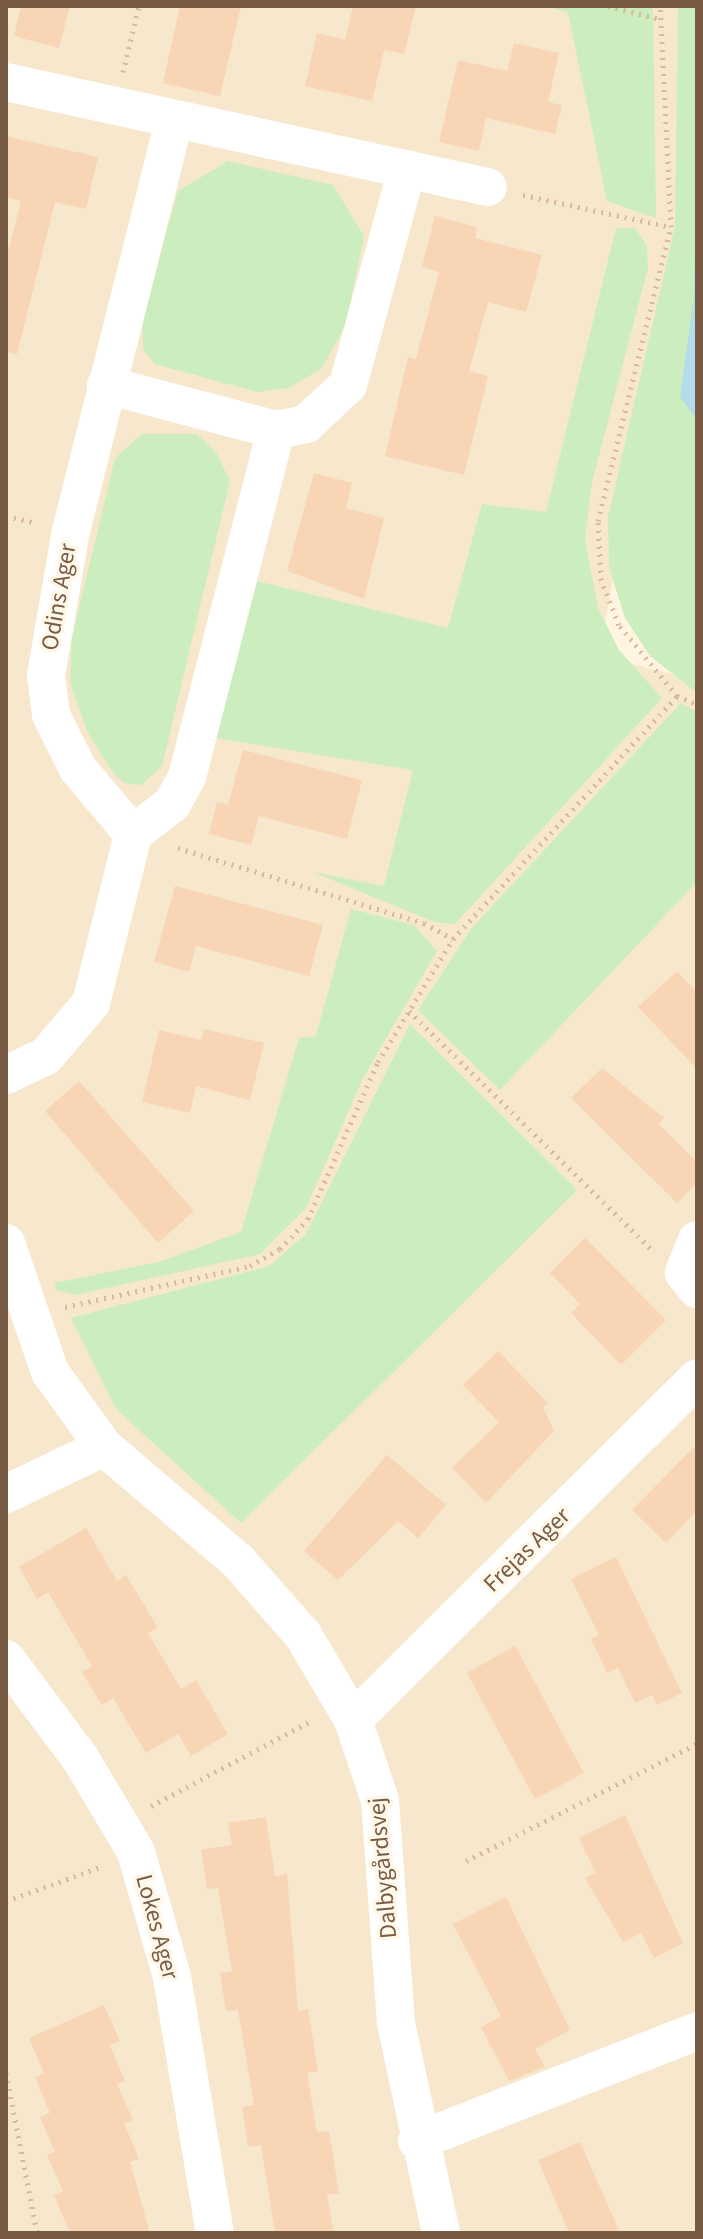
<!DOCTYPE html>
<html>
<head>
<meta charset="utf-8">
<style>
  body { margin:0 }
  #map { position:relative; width:703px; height:2239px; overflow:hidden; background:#fff5e0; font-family:"Source Sans 3",sans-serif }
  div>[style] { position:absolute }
  .residential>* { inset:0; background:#f7e8cd }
  .green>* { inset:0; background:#ccedbd }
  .water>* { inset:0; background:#b3ddea }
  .building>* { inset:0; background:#f7d5b5 }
  .path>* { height:5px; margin-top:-2.5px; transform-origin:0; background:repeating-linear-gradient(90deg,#dbb898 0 2px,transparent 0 8px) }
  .minor>* { height:38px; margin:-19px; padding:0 19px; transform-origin:19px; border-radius:19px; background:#fff }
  span { translate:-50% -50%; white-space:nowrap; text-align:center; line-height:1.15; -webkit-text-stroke:7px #fff8e8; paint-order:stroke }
  .street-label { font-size:24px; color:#785b45 }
  .frame { position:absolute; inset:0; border:8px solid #785b45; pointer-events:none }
</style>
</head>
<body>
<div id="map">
  <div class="residential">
    <i style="clip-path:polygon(6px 6px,697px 6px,697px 123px,599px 655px,697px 681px,697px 2233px,6px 2233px)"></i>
  </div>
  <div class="green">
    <i style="clip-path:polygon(545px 6px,653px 6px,656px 218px,607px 201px,568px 12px)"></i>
    <i style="clip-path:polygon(678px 6px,697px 6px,697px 693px,650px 656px,625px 618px,609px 567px,608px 517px,675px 226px)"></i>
    <i style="clip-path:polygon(228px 161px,333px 185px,364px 236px,346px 324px,322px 368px,289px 388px,257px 392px,155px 364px,143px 349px,142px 322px,178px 191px)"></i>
    <i style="clip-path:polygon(616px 228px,635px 228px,647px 246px,648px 268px,592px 482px,585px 539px,598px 608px,619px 650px,662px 698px,455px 924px,434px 922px,313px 872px,384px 886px,413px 770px,209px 737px,249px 579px,448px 628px,482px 504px,546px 512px)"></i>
    <i style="clip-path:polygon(142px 434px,197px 434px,217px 454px,230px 481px,162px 766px,141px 785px,124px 783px,111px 770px,87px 731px,70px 683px,72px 638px,115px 458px)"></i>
    <i style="clip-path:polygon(681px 703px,697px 712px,697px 882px,500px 1090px,418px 1010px,471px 929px)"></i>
    <i style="clip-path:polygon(351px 909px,414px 925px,437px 951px,363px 1078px,306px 1208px,260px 1254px,75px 1295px,56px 1290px,55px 1283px,159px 1262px,241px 1232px,299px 1038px,316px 1036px)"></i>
    <i style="clip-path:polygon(410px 1024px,577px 1190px,241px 1523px,116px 1409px,71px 1318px,269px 1266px,306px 1234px)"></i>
  </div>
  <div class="water">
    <i style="clip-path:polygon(697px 139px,697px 420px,680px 397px,694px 297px)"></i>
  </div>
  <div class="building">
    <i style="clip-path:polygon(21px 6px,70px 6px,59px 48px,14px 36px)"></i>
    <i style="clip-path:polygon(180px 6px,241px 6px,220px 96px,163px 83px)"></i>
    <i style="clip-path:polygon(353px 6px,416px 6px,404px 54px,384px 50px,372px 101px,305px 86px,317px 33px,345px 40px)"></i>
    <i style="clip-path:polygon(514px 43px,559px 53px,548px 102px,562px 105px,555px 134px,486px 118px,479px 151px,439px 142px,458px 60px,507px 71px)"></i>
    <i style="clip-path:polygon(6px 136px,98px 157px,86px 209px,55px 202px,17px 354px,6px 352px,6px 260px,21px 201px,6px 197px)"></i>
    <i style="clip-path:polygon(435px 216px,477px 227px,475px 238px,542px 255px,526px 312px,488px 302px,469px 371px,488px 376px,464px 475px,385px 456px,408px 357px,416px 359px,439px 272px,422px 267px)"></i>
    <i style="clip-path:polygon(314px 473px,352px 483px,346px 508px,384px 518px,364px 599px,287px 571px)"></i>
    <i style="clip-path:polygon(243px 750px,362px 780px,347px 839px,259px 816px,251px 845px,209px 834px,217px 802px,228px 805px)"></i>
    <i style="clip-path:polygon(175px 886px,323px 925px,309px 976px,196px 946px,189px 972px,154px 962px)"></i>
    <i style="clip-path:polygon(677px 971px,697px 992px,697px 1069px,638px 1007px)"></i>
    <i style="clip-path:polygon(204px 1029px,264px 1043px,250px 1100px,196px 1086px,190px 1113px,142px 1102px,159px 1030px,201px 1040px)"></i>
    <i style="clip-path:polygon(602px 1068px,664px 1118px,659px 1124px,697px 1162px,697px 1183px,677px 1203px,571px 1098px)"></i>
    <i style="clip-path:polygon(79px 1081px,194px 1211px,158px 1243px,45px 1111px)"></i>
    <i style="clip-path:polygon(585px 1238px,666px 1320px,621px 1365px,571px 1313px,580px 1304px,550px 1273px)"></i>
    <i style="clip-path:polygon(498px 1351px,548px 1403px,543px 1407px,554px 1431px,486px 1503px,452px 1468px,499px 1422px,463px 1385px)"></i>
    <i style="clip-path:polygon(697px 1444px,697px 1511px,666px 1543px,632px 1510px)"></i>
    <i style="clip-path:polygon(387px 1455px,446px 1505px,418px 1538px,398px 1521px,338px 1580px,304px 1551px)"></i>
    <i style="clip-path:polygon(86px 1528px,117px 1581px,126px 1575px,158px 1628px,148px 1633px,181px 1689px,196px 1680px,228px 1734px,191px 1756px,178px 1734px,146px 1753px,113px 1698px,102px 1705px,82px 1672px,92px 1666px,48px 1592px,37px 1599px,19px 1567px)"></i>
    <i style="clip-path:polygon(616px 1557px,682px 1693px,657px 1705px,652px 1695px,635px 1703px,618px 1668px,607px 1673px,591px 1639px,599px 1635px,571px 1579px)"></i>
    <i style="clip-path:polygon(515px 1646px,584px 1773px,535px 1799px,467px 1673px)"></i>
    <i style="clip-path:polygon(625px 1815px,683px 1943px,654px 1958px,641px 1933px,623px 1942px,585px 1878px,596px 1873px,579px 1838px)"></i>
    <i style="clip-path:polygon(266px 1817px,275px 1876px,287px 1874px,298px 2011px,308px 2009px,318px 2071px,307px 2073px,317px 2132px,329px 2131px,339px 2193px,327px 2195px,334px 2233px,275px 2233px,261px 2145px,248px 2147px,242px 2107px,254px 2105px,238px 2010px,226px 2011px,220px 1973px,232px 1971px,218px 1888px,207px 1889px,201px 1850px,232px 1845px,228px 1823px)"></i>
    <i style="clip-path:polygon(506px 1897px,570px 2030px,535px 2049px,545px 2067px,509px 2081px,481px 2027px,501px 2016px,453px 1924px)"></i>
    <i style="clip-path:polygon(104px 2005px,120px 2041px,110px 2045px,125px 2081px,117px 2084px,133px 2120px,124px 2123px,139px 2159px,130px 2162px,150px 2233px,70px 2233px,54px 2195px,63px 2191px,47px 2155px,55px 2152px,40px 2117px,50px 2113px,35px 2077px,44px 2073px,29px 2038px)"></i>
    <i style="clip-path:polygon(580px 2142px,620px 2233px,569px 2233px,538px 2160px)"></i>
  </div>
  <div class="path">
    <i style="left:608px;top:6px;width:54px;rotate:14deg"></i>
    <i style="left:123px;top:72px;width:68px;rotate:-76.4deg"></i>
    <i style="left:523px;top:195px;width:151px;rotate:12.2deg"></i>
    <i style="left:6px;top:516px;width:31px;rotate:13deg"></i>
    <i style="left:677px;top:696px;width:22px;rotate:22deg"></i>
    <i style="left:178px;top:848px;width:257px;rotate:17deg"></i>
    <i style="left:424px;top:923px;width:33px;rotate:29deg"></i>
    <i style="left:409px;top:1011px;width:344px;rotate:44.5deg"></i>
    <i style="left:65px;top:1307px;width:189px;rotate:-12.5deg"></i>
    <i style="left:250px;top:1266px;width:34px;rotate:-30deg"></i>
    <i style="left:280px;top:1249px;width:41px;rotate:-47deg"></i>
    <i style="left:308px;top:1219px;width:172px;rotate:-66deg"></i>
    <i style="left:378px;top:1062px;width:144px;rotate:-58.6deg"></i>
    <i style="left:453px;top:939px;width:330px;rotate:-47.3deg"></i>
    <i style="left:677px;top:696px;width:92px;rotate:-129.2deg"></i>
    <i style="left:619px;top:625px;width:48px;rotate:-111.8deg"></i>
    <i style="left:601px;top:580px;width:59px;rotate:-92.9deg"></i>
    <i style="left:598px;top:521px;width:303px;rotate:-76.1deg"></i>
    <i style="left:671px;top:227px;width:221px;rotate:-92.8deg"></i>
    <i style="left:151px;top:1806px;width:181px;rotate:-28deg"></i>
    <i style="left:466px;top:1861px;width:259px;rotate:-26.9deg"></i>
    <i style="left:6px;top:1901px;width:103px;rotate:-19.8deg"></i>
    <i style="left:6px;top:2073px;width:163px;rotate:79deg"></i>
  </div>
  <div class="minor">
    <i style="left:6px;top:82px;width:493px;rotate:12.3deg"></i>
    <i style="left:106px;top:385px;width:176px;rotate:14.8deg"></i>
    <i style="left:133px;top:834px;width:85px;rotate:-130.2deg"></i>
    <i style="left:78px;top:769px;width:60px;rotate:-116.6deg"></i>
    <i style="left:51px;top:715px;width:40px;rotate:-97.1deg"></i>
    <i style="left:46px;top:675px;width:146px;rotate:-80.2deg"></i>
    <i style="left:71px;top:531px;width:422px;rotate:-75.9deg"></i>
    <i style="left:6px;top:1075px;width:44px;rotate:-25.4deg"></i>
    <i style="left:46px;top:1056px;width:70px;rotate:-49.7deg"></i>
    <i style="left:91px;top:1003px;width:174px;rotate:-76deg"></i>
    <i style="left:133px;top:834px;width:49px;rotate:-37.6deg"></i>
    <i style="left:172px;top:804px;width:31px;rotate:-61deg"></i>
    <i style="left:187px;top:777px;width:358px;rotate:-75.6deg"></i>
    <i style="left:276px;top:430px;width:31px;rotate:-11deg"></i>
    <i style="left:306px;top:424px;width:57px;rotate:-42.9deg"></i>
    <i style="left:348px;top:385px;width:224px;rotate:-74.7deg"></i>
    <i style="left:697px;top:1240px;width:35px;rotate:112deg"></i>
    <i style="left:684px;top:1273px;width:21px;rotate:51deg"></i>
    <i style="left:6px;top:1243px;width:136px;rotate:71.2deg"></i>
    <i style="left:50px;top:1372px;width:92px;rotate:54.2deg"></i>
    <i style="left:104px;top:1447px;width:175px;rotate:40.4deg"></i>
    <i style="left:237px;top:1560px;width:100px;rotate:48.7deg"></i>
    <i style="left:303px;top:1635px;width:99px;rotate:59.5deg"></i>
    <i style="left:353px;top:1720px;width:84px;rotate:71.4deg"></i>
    <i style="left:380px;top:1800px;width:224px;rotate:85.9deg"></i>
    <i style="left:396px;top:2023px;width:215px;rotate:77.9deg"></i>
    <i style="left:6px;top:1494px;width:109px;rotate:-25.6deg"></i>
    <i style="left:6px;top:1659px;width:124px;rotate:53.2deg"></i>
    <i style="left:80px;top:1758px;width:109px;rotate:59.2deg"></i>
    <i style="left:136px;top:1852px;width:130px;rotate:73.9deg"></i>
    <i style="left:172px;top:1977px;width:260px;rotate:80.5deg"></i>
    <i style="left:353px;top:1720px;width:485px;rotate:-44.8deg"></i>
    <i style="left:417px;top:2141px;width:301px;rotate:-21.4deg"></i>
  </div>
  <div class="street-label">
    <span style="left:59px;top:597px;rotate:-80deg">Odins Ager</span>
    <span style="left:527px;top:1550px;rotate:-44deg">Frejas Ager</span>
    <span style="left:383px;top:1868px;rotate:-95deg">Dalbygårdsvej</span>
    <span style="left:157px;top:1927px;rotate:75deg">Lokes Ager</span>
  </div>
  <div class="frame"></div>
</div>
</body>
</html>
